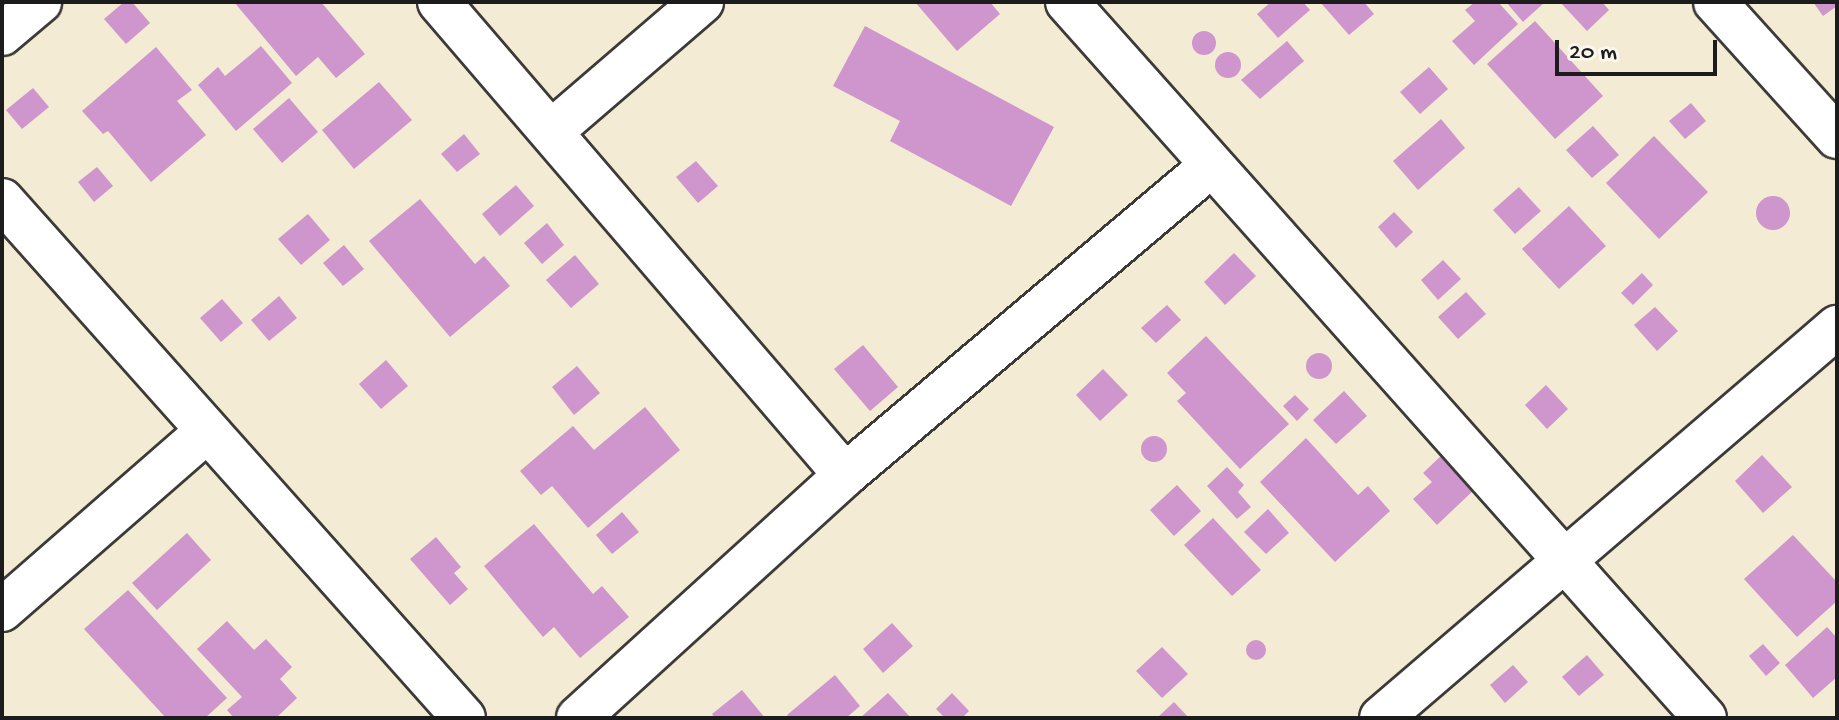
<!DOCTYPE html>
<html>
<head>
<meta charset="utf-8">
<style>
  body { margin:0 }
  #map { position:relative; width:1839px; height:720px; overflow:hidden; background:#f3ebd4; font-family:"Gochi Hand",sans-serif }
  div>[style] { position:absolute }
  .building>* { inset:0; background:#ce96cc }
  .round { border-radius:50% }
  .roads { filter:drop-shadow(2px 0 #3c3b38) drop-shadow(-2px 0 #3c3b38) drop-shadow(0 2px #3c3b38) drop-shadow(0 -2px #3c3b38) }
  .minor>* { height:42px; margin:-21px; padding:0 21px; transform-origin:21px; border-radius:21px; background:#fff }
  span { translate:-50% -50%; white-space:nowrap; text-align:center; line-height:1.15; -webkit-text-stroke:7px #fbf7ec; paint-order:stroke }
  .frame { position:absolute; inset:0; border:4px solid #1c1c1c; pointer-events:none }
  .scale { position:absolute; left:1555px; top:40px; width:162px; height:36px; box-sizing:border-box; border:4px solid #1c1c1c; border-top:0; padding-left:10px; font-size:24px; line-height:28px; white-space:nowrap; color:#1c1c1c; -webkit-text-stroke:6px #fbf7ec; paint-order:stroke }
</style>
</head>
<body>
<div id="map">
  <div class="building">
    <i style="clip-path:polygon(124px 2px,132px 2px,150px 23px,126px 44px,104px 19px)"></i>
    <i style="clip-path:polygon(234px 2px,321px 2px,365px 54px,336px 78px,318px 57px,296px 76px)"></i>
    <i style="clip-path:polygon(915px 2px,990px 2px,1000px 14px,957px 51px)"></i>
    <i style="clip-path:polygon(1271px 2px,1303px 2px,1310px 10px,1278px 38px,1257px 14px)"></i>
    <i style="clip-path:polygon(1320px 2px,1364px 2px,1374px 14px,1349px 35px)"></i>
    <i style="clip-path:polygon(1475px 2px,1498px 2px,1518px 24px,1474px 65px,1452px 41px,1475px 21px,1465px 10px)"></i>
    <i style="clip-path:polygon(1506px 2px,1545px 2px,1523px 22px)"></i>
    <i style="clip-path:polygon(1560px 2px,1602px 2px,1609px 10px,1587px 31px)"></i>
    <i style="clip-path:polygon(1813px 2px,1837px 2px,1837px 6px,1823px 16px)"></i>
    <i style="clip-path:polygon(1535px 21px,1603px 96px,1555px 139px,1487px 64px)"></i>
    <i style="clip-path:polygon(865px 26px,1054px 127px,1011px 206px,890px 141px,900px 121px,833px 86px)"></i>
    <i class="round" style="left:1192px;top:31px;width:24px;height:24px"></i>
    <i style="clip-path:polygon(1287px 41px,1304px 61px,1260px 99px,1241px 80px)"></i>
    <i style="clip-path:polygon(261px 46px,292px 83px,236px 131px,198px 85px,218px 67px,225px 76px)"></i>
    <i style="clip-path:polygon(156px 47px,192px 90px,177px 101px,206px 135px,151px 182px,108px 131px,103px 134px,82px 111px)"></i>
    <i class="round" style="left:1215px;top:52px;width:26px;height:26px"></i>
    <i style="clip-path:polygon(1429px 67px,1448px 89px,1420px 114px,1400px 92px)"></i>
    <i style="clip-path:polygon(379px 82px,412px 120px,354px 169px,322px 130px)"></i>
    <i style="clip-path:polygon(33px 88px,49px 107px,22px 129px,6px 110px)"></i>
    <i style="clip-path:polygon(289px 98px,318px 132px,282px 163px,253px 129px)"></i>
    <i style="clip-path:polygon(1691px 103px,1706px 121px,1685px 139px,1669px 121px)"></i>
    <i style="clip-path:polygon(1441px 119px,1465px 148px,1418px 190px,1393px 161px)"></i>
    <i style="clip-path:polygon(1593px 126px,1619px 155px,1592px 178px,1566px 150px)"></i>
    <i style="clip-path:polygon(464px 134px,480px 154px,457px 172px,441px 154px)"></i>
    <i style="clip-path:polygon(1654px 136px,1708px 192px,1659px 239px,1606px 183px)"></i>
    <i style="clip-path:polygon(696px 161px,718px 186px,698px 203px,676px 177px)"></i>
    <i style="clip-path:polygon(97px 167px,113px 186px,94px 202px,78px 182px)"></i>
    <i style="clip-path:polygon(516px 185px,534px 206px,500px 236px,482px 214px)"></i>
    <i style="clip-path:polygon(1519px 187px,1541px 211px,1515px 234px,1493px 210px)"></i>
    <i class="round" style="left:1756px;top:196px;width:34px;height:34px"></i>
    <i style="clip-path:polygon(420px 199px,475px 264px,484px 256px,510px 286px,450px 337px,369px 241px)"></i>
    <i style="clip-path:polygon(1569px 206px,1606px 246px,1559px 289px,1522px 249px)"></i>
    <i style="clip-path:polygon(1394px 212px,1413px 232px,1396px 248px,1378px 227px)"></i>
    <i style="clip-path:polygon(308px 214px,330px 240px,301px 265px,278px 239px)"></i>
    <i style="clip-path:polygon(547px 223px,564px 245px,542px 264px,524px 243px)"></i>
    <i style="clip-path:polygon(344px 245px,364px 269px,343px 286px,323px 263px)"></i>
    <i style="clip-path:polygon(1234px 253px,1256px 276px,1225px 305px,1204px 282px)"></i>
    <i style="clip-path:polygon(575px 255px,599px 284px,571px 308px,546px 280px)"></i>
    <i style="clip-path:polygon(1443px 260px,1461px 279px,1438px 300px,1421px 280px)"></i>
    <i style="clip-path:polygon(1642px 273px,1653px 285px,1633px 305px,1621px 293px)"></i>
    <i style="clip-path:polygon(1466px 292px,1486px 314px,1458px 339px,1438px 317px)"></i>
    <i style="clip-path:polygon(279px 296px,297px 318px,269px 341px,251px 320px)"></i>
    <i style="clip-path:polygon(222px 299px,243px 323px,221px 342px,200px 318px)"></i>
    <i style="clip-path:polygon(1167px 305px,1181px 320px,1156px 343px,1141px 328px)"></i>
    <i style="clip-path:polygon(1655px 307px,1678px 331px,1657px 351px,1634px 325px)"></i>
    <i style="clip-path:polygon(1206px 336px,1289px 424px,1240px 469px,1177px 401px,1186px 393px,1167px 373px)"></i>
    <i style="clip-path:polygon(863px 345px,898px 387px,870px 411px,834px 369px)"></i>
    <i class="round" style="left:1306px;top:353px;width:26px;height:26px"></i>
    <i style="clip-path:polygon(386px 360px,408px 386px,381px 409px,359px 384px)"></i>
    <i style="clip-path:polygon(577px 366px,600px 393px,574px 415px,552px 387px)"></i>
    <i style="clip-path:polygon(1103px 369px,1128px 395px,1100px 421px,1076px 395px)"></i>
    <i style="clip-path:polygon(1546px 385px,1568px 409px,1547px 429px,1525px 405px)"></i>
    <i style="clip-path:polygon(1344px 391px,1367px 416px,1336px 444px,1313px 420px)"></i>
    <i style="clip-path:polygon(1295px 395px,1309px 409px,1297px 421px,1283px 406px)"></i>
    <i style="clip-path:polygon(645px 407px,680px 450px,588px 528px,552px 486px,541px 495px,520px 471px,573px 426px,594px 450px)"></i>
    <i class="round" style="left:1141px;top:436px;width:26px;height:26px"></i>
    <i style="clip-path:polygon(1306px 438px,1358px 495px,1368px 486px,1390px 511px,1335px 562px,1260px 482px)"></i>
    <i style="clip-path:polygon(1444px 453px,1476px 488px,1437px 525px,1413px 499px,1432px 482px,1423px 473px)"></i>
    <i style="clip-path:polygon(1762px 455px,1792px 487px,1763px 513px,1735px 481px)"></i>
    <i style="clip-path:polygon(1227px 467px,1244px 485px,1238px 492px,1251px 507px,1237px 519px,1207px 486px)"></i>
    <i style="clip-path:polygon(1177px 485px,1201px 511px,1174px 536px,1150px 510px)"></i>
    <i style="clip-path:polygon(1268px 509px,1289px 533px,1266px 554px,1244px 532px)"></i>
    <i style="clip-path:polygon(622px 512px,639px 532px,612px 554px,596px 535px)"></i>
    <i style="clip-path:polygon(1213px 518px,1261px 570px,1232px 596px,1184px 545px)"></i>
    <i style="clip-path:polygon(534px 524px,593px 594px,602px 586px,629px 617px,580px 658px,554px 627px,543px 637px,484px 566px)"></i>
    <i style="clip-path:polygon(187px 533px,211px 560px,157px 610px,132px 583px)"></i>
    <i style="clip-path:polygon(1793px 535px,1837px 582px,1837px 601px,1797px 637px,1744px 579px)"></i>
    <i style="clip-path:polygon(436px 537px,461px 567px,454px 573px,468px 589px,450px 605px,410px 559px)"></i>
    <i style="clip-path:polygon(128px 590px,227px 698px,205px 718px,166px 718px,84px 629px)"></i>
    <i style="clip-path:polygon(227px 621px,254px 650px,266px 639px,292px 667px,280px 679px,297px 698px,276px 718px,234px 718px,227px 710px,242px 697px,197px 649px)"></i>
    <i style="clip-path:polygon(892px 623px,913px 646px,883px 673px,863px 649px)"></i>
    <i style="clip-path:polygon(1827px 627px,1837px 638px,1837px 677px,1813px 698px,1785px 665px)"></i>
    <i class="round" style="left:1246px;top:640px;width:20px;height:20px"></i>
    <i style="clip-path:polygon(1763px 644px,1780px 663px,1766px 676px,1749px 656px)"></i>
    <i style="clip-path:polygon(1162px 647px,1188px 674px,1162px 698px,1136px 671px)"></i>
    <i style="clip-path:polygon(1587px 655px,1604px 675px,1579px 696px,1562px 677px)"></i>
    <i style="clip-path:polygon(1513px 665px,1528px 682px,1505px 703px,1490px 685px)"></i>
    <i style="clip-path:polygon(835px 675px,860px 706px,846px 718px,790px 718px,787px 715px)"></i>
    <i style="clip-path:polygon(742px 690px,765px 718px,715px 718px,712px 714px)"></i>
    <i style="clip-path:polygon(888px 693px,911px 718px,860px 718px)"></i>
    <i style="clip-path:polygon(952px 693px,969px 711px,962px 718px,945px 718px,936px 709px)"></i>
    <i style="clip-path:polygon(1174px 702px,1189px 718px,1157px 718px)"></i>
  </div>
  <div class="roads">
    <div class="minor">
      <i style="left:439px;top:2px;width:623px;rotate:49.36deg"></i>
      <i style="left:1067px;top:2px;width:959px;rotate:48.3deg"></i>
      <i style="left:1715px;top:2px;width:182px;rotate:47.9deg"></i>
      <i style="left:2px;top:34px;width:50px;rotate:-40.1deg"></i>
      <i style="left:552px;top:131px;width:198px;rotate:-40.7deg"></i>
      <i style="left:2px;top:200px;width:694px;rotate:48.27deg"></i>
      <i style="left:2px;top:610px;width:272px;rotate:-41.1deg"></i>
      <i style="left:578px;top:718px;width:361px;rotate:-42.3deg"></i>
      <i style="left:845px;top:475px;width:477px;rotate:-40.2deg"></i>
      <i style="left:1381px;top:718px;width:601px;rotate:-40.61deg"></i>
    </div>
  </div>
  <div class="frame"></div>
  <div class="scale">20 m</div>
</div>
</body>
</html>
